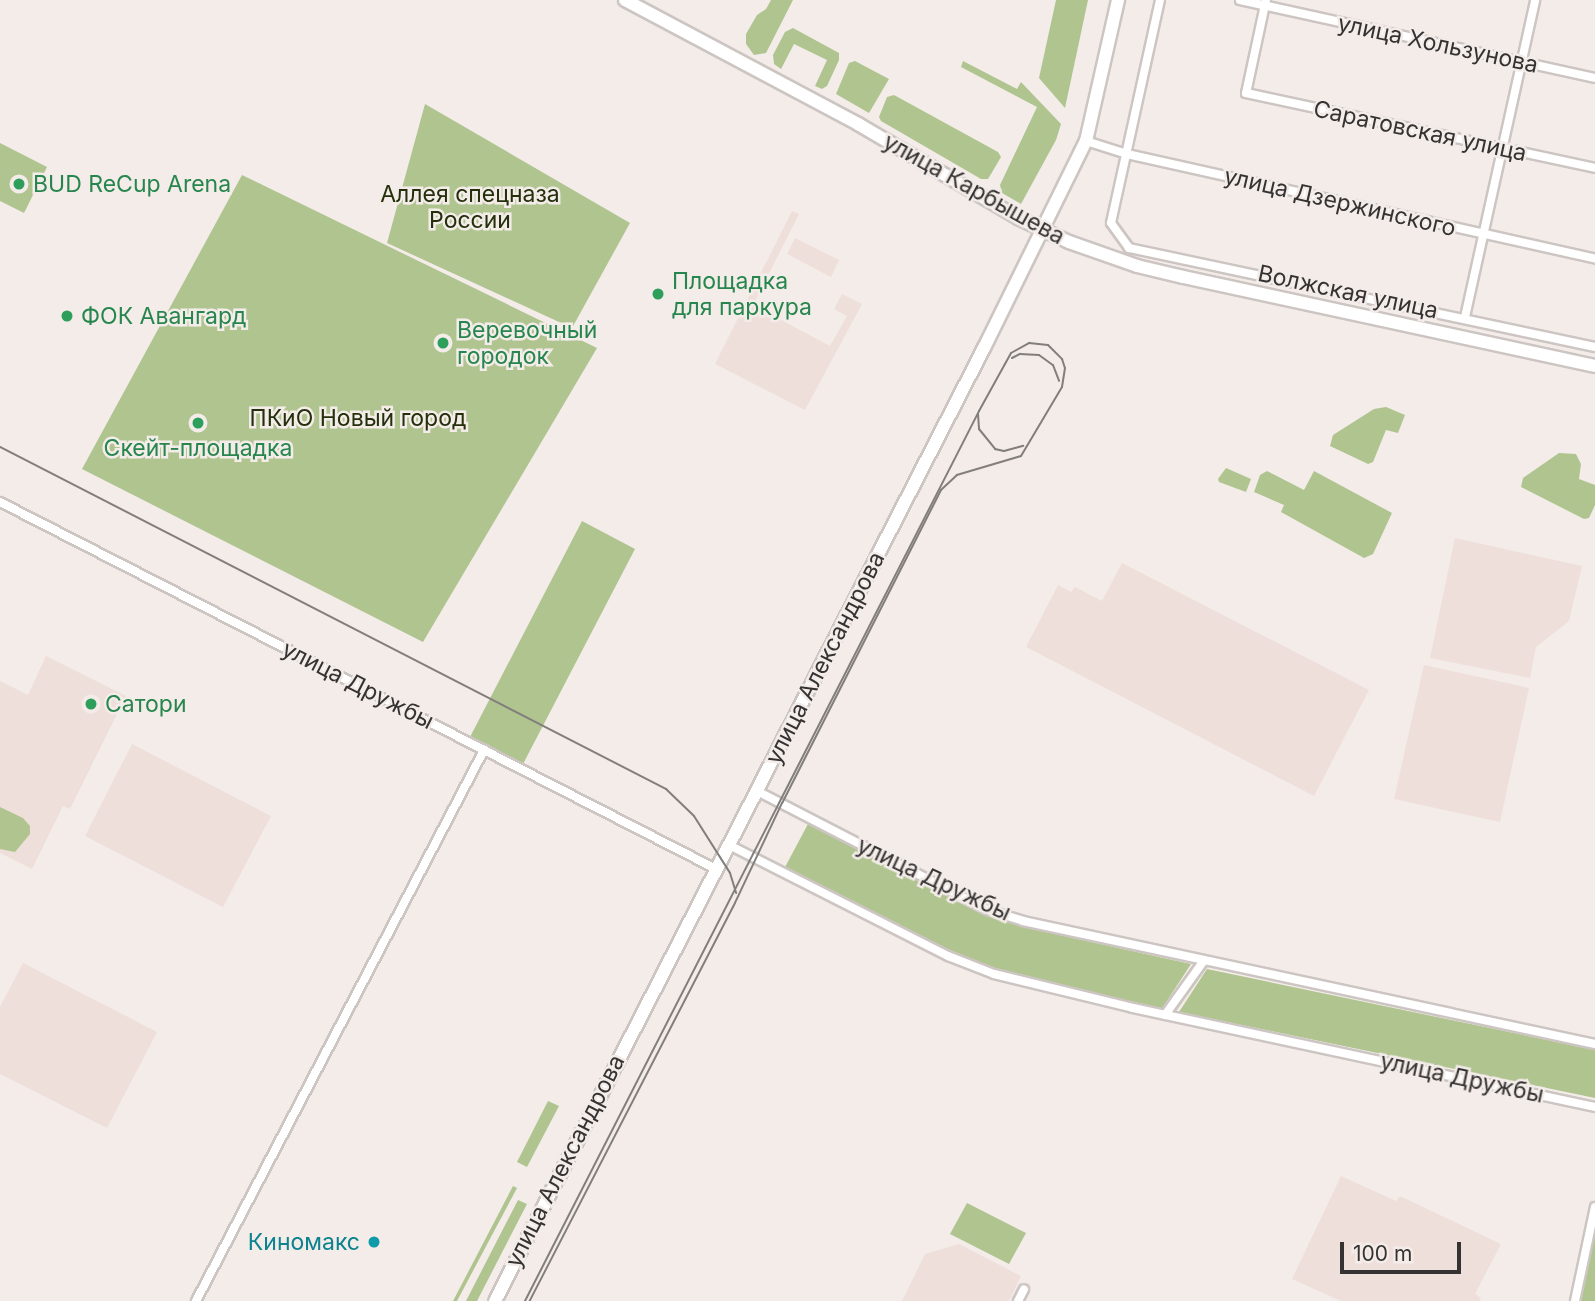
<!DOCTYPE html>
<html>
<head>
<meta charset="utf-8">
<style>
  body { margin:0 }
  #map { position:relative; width:1595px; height:1301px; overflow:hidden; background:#f3ece9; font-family:Inter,sans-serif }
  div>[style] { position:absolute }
  .built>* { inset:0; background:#efdfda }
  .green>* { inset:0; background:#b0c490 }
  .roads { filter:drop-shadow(2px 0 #ccc5c2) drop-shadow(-2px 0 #ccc5c2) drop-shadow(0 2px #ccc5c2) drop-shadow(0 -2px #ccc5c2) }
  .street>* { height:8px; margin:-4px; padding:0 4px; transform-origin:4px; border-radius:4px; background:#fff }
  .secondary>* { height:12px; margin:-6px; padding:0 6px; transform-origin:6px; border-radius:6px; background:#fff }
  .tram>* { height:2px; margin:-1px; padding:0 1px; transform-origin:1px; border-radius:1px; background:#827e7c }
  .dots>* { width:19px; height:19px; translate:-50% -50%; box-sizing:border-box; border:4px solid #f3ece9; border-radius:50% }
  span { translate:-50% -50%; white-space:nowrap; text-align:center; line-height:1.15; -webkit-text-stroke:5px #f3ece9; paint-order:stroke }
  .street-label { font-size:23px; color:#353332 }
  .leisure-label { font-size:23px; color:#27864d }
  .left { translate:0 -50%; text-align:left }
  .park-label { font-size:23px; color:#24300b }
  .culture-label { font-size:23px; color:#0d838f }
  .right { translate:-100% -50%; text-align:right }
  .scale { position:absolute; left:1340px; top:1242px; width:121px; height:32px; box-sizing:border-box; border:4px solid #353332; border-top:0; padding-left:9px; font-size:21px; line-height:24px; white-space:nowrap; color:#353332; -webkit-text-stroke:5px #f3ece9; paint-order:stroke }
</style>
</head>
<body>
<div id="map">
  <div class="built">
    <i style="clip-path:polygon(792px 211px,799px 214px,753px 305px,830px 346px,847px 316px,834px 309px,842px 294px,862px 304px,805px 410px,715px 364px)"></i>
    <i style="clip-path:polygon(795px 238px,839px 260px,831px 277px,787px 254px)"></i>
    <i style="clip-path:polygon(1455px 538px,1582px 566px,1569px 621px,1536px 647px,1530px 678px,1430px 658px)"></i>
    <i style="clip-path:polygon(1122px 563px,1369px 690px,1314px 796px,1026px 647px,1058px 585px,1071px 592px,1075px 587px,1102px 601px)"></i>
    <i style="clip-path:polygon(46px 656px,126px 696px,70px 809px,63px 806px,32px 869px,0 853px,0 681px,28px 695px)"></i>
    <i style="clip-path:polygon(1424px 665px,1529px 688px,1500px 822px,1394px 799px)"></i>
    <i style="clip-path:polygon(132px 744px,271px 816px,223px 907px,85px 836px)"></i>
    <i style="clip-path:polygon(23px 963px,157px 1032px,107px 1128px,0 1074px,0 1007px)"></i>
    <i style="clip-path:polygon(1341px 1176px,1396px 1201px,1400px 1196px,1501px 1244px,1475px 1294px,1481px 1298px,1480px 1301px,1341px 1301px,1292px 1279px)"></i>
    <i style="clip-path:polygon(959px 1244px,1021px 1276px,1009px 1301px,902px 1301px,925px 1254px)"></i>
  </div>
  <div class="green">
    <i style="clip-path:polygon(771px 0,793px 0,766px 53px,754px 55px,746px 44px,746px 34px,757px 15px,766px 9px)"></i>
    <i style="clip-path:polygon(1056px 0,1088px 0,1065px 108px,1039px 78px)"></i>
    <i style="clip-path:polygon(793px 28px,839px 53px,839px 60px,827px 86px,822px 89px,815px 86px,827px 60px,794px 44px,781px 69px,774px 64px,773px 55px,785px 32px)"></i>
    <i style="clip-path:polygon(855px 61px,889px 79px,869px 113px,836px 94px,849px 63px)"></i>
    <i style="clip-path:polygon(963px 61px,1017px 89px,1021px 82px,1061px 124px,1056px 140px,1021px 204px,1002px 193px,1000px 185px,1037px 107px,961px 67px)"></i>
    <i style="clip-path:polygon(894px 95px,998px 152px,1001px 157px,988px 179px,981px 179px,881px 121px,879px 117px,887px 97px)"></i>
    <i style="clip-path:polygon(425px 104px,630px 223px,572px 328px,387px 243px)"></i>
    <i style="clip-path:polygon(0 143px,47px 167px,24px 213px,0 201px)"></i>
    <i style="clip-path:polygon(242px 175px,597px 348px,423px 642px,82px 469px)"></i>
    <i style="clip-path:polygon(1386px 407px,1405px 415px,1398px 433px,1386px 430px,1373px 462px,1368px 464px,1330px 446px,1333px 435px,1374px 409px)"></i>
    <i style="clip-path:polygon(1559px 453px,1576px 454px,1581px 464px,1579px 479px,1595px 485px,1595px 505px,1589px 518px,1584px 519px,1521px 487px,1523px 478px)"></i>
    <i style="clip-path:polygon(1226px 468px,1251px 479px,1246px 492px,1219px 482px,1218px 479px)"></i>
    <i style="clip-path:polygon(1267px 471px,1304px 490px,1314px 471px,1392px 513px,1373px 554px,1364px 558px,1281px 512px,1284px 505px,1254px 492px,1260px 475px)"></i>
    <i style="clip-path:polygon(582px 521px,635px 549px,523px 764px,470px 737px)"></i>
    <i style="clip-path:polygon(0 807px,23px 818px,30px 826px,30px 834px,15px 852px,0 849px)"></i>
    <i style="clip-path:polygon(808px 824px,986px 914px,1073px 938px,1191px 964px,1161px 1010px,995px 970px,949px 952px,784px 869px)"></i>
    <i style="clip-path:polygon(1207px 969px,1595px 1050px,1595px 1098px,1179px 1012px)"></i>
    <i style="clip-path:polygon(548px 1101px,559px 1106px,527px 1167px,517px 1162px)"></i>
    <i style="clip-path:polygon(513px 1186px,517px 1188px,457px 1301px,453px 1301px)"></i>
    <i style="clip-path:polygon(518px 1200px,527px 1204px,477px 1301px,466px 1301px)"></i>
    <i style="clip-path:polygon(967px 1203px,1026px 1233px,1009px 1264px,950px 1234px)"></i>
    <i style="clip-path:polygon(1595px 1227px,1595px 1301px,1579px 1301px)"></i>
  </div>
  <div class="roads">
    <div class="street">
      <i style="left:1160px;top:0;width:228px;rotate:102.4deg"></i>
      <i style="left:1111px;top:223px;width:31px;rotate:54deg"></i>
      <i style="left:1129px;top:248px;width:476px;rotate:12deg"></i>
      <i style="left:1240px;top:0;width:363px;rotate:12.4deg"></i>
      <i style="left:1266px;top:0;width:95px;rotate:102.1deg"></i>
      <i style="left:1246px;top:93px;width:357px;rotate:12.1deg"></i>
      <i style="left:1086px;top:141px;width:43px;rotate:17.6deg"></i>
      <i style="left:1127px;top:154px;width:480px;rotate:12.6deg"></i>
      <i style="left:1465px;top:317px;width:325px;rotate:-77.5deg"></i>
      <i style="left:0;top:502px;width:805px;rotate:27.14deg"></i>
      <i style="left:757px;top:791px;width:260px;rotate:27.3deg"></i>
      <i style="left:988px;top:910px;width:37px;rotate:17deg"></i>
      <i style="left:1023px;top:921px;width:585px;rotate:12.14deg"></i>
      <i style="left:729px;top:845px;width:246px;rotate:26.9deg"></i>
      <i style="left:948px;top:956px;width:49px;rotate:21.4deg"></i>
      <i style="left:994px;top:974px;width:143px;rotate:13.7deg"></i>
      <i style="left:1133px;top:1008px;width:472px;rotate:12.1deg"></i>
      <i style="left:1165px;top:1015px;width:65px;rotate:-54.4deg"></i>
      <i style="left:196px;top:1301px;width:622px;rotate:-62.4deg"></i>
      <i style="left:1018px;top:1301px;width:13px;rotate:-63deg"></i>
      <i style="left:1575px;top:1301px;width:96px;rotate:-78deg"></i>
    </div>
    <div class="secondary">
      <i style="left:625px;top:0;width:264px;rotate:28deg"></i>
      <i style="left:858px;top:124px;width:186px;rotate:30.4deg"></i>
      <i style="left:1018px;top:218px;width:56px;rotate:25.2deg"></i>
      <i style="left:1069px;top:242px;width:72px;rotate:19.4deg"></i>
      <i style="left:1137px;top:266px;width:47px;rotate:13.4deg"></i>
      <i style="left:1183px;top:277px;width:422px;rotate:12.2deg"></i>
      <i style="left:495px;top:1301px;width:1071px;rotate:-62.84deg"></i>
      <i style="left:984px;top:348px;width:231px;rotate:-63.8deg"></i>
      <i style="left:1086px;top:141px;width:145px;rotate:-77.2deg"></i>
    </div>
  </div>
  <div class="tram">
    <i style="left:1012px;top:358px;width:9px;rotate:-27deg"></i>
    <i style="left:1020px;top:354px;width:19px;rotate:3deg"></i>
    <i style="left:1039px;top:355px;width:17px;rotate:36deg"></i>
    <i style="left:1053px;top:365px;width:17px;rotate:69deg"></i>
    <i style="left:978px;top:414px;width:15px;rotate:86deg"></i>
    <i style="left:979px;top:429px;width:26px;rotate:51deg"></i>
    <i style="left:995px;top:449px;width:9px;rotate:13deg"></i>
    <i style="left:1004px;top:451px;width:20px;rotate:-15deg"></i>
    <i style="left:0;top:447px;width:749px;rotate:27.18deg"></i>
    <i style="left:666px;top:789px;width:39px;rotate:44deg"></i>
    <i style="left:694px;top:816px;width:67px;rotate:57.7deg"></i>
    <i style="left:730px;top:873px;width:21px;rotate:73deg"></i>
    <i style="left:525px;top:1301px;width:999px;rotate:-62.97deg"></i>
    <i style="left:979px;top:411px;width:66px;rotate:-61.1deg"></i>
    <i style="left:1011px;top:353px;width:21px;rotate:-29deg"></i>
    <i style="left:1029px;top:343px;width:19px;rotate:6deg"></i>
    <i style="left:1048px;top:345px;width:20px;rotate:45deg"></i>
    <i style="left:1062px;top:359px;width:9px;rotate:72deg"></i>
    <i style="left:1065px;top:368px;width:19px;rotate:99deg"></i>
    <i style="left:1062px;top:387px;width:80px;rotate:120.7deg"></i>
    <i style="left:1021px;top:456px;width:67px;rotate:163.5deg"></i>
    <i style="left:957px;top:475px;width:22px;rotate:137deg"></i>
    <i style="left:941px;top:490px;width:351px;rotate:116.9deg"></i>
    <i style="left:782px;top:803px;width:110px;rotate:115.2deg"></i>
    <i style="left:735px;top:903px;width:448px;rotate:117.3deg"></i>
  </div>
  <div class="dots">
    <i style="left:19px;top:184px;background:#2e9e5b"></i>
    <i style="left:658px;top:294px;background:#2e9e5b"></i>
    <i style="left:67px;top:316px;background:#2e9e5b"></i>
    <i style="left:443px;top:343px;background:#2e9e5b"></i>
    <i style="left:198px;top:423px;background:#2e9e5b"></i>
    <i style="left:91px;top:704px;background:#2e9e5b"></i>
    <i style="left:374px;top:1242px;background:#0f9aa8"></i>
  </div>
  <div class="street-label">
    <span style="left:1438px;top:44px;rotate:12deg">улица Хользунова</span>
    <span style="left:1420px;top:131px;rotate:12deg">Саратовская улица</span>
    <span style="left:974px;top:189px;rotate:29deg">улица Карбышева</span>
    <span style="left:1340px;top:202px;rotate:13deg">улица Дзержинского</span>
    <span style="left:1348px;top:292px;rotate:12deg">Волжская улица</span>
    <span style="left:825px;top:658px;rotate:-63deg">улица Александрова</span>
    <span style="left:358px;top:685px;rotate:27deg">улица Дружбы</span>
    <span style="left:934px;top:879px;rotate:25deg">улица Дружбы</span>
    <span style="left:1462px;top:1078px;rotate:12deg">улица Дружбы</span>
    <span style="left:565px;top:1161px;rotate:-63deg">улица Александрова</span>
  </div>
  <div class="leisure-label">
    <span class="left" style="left:33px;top:184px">BUD ReCup Arena</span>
    <span class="left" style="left:672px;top:294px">Площадка<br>для паркура</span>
    <span class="left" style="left:81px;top:316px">ФОК Авангард</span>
    <span class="left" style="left:457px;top:343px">Веревочный<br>городок</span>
    <span style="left:198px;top:448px">Скейт-площадка</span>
    <span class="left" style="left:105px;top:704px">Сатори</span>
  </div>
  <div class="park-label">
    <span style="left:470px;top:207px">Аллея спецназа<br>России</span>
    <span style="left:358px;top:418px">ПКиО Новый город</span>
  </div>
  <div class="culture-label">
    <span class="right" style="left:360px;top:1242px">Киномакс</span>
  </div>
  <div class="scale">100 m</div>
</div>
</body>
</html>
